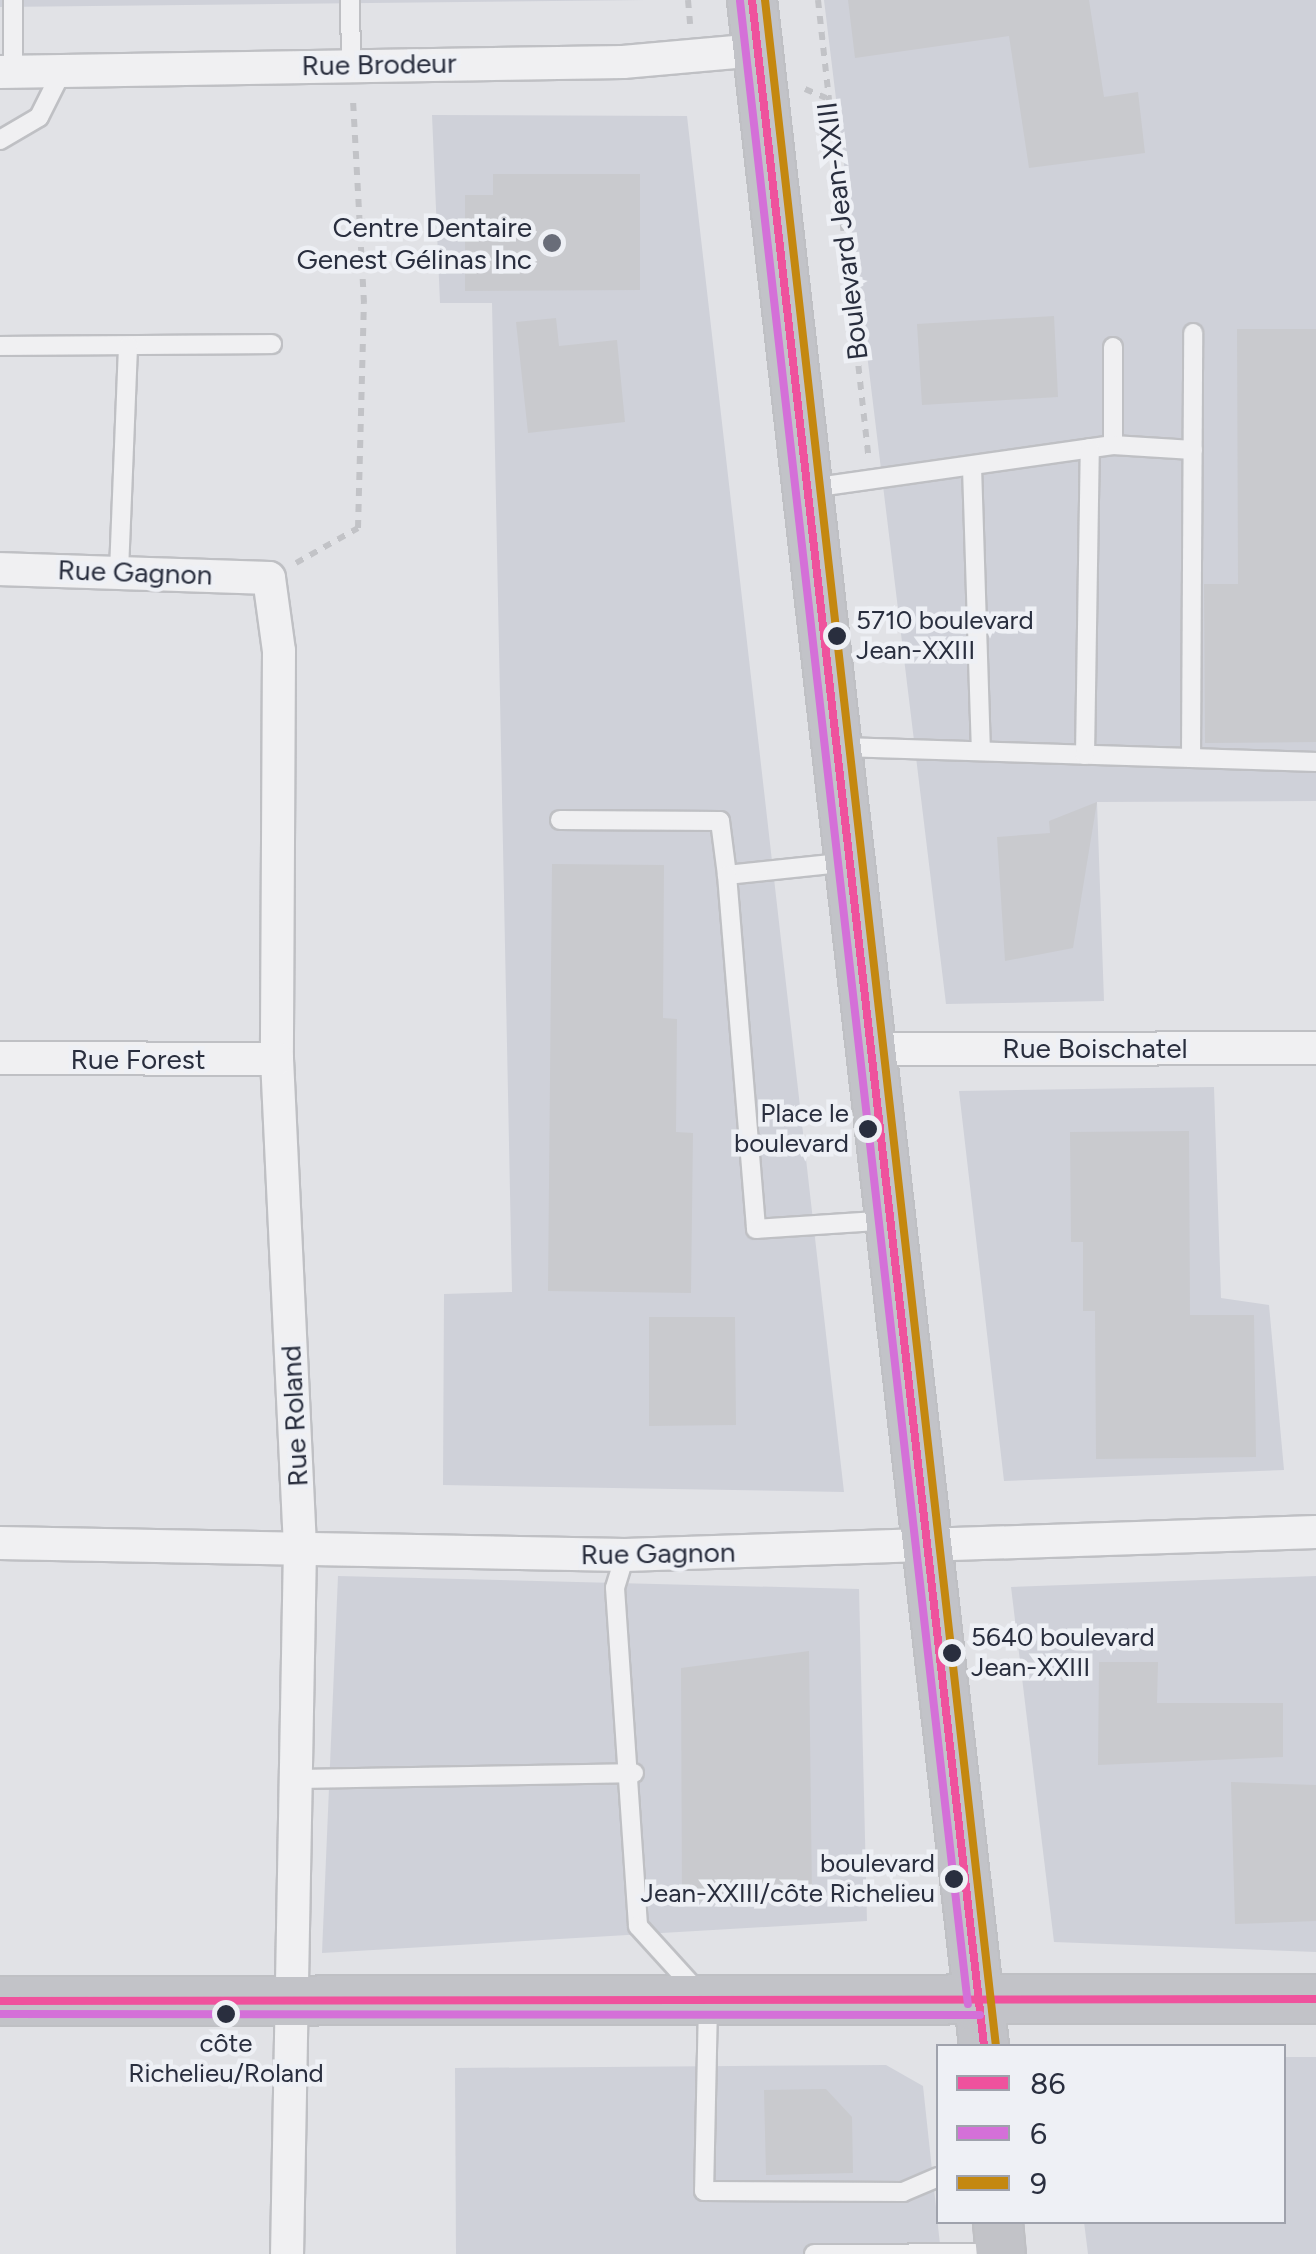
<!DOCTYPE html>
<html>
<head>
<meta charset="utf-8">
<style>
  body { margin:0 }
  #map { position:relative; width:1316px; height:2254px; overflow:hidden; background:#e1e2e6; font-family:Figtree,sans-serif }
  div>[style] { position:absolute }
  .built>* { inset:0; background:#cfd1d9 }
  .building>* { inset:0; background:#c9cace }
  .path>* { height:6px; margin-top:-3px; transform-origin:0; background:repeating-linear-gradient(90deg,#c2c3c7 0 8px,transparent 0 16px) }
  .roads { filter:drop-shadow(2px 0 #bfc0c4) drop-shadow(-2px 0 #bfc0c4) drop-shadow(0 2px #bfc0c4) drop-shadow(0 -2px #bfc0c4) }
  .lane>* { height:18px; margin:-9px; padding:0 9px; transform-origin:9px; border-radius:9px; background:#f0f0f2 }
  .street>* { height:32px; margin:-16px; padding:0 16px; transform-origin:16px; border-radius:16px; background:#f0f0f2 }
  .secondary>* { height:48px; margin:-24px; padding:0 24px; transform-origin:24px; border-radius:24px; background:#c2c3c8 }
  .bus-1>* { height:8px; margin:-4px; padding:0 4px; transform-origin:4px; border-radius:4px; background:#ef529d }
  .bus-2>* { height:8px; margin:-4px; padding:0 4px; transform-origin:4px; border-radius:4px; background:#d470d8 }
  .bus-3>* { height:8px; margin:-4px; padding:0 4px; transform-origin:4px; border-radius:4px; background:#c48810 }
  .dots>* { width:28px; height:28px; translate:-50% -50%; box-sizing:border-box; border:5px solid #eef0f5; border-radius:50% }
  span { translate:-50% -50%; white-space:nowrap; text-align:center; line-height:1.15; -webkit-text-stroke:9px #eef0f5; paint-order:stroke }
  .bus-label { font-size:26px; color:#292e3e }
  .left { translate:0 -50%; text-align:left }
  .right { translate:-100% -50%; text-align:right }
  .street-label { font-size:28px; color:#292e3e }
  .poi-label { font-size:28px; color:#292e3e }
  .legend { position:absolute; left:936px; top:2044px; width:350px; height:180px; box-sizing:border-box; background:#eef0f5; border:2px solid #9fa2ac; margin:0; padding:12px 18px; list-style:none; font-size:30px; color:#292e3e }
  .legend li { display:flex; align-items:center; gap:20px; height:50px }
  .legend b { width:50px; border:2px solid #9fa2ac }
</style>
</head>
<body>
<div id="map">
  <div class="built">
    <i style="clip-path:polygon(0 0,645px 0,0 7px)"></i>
    <i style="clip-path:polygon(824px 0,1316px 0,1316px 801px,1097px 802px,1104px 1001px,946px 1004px)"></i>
    <i style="clip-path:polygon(432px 115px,687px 116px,844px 1492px,443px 1485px,444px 1294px,512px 1292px,492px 303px,440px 303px)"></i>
    <i style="clip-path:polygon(1214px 1087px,1221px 1298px,1269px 1305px,1284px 1470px,1004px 1481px,959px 1091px)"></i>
    <i style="clip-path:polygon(338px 1576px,859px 1589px,867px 1921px,322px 1953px)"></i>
    <i style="clip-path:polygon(1316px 1576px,1316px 1952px,1054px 1942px,1011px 1587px)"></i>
    <i style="clip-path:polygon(1284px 2057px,1316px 2057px,1316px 2254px,1088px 2254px,1084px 2222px,1284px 2222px)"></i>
    <i style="clip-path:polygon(886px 2065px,923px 2086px,941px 2254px,456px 2254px,455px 2068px)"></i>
  </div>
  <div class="building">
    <i style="clip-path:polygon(848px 0,1089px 0,1104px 97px,1138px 92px,1145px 153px,1029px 168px,1009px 36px,855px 58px)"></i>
    <i style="clip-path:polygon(493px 174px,640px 174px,640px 290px,465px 291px,465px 195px,493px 195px)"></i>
    <i style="clip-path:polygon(1054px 316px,1058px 397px,922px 405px,917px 324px)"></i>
    <i style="clip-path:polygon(556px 318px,559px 346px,617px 340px,625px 422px,528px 433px,516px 322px)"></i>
    <i style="clip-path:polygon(1237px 329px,1316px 329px,1316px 742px,1205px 743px,1204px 584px,1238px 584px)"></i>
    <i style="clip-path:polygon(1097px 802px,1073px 948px,1005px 961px,997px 837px,1050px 833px,1049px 821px)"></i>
    <i style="clip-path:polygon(552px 864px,664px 865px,663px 1018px,677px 1019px,676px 1132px,693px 1133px,691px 1293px,548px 1291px)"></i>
    <i style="clip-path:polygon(1189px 1131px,1190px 1315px,1254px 1315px,1256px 1457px,1096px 1459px,1095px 1311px,1083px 1311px,1083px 1242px,1071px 1242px,1070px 1132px)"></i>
    <i style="clip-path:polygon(649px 1317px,735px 1317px,736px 1425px,649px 1426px)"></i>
    <i style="clip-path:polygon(809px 1651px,812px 1898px,682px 1902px,681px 1668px)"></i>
    <i style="clip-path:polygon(1099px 1662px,1158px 1662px,1157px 1703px,1283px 1703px,1283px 1757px,1098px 1765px)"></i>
    <i style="clip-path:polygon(1231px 1782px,1316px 1785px,1316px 1921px,1235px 1924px)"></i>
    <i style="clip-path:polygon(826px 2089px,852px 2117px,853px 2173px,766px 2175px,764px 2090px)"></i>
  </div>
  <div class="path">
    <i style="left:688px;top:0;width:24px;rotate:85deg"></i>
    <i style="left:818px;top:0;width:459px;rotate:83.7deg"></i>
    <i style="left:805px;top:89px;width:23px;rotate:23deg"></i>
    <i style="left:296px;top:563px;width:71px;rotate:-29.4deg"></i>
    <i style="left:358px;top:528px;width:225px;rotate:-88.5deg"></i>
    <i style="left:364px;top:303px;width:201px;rotate:-93.1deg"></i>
  </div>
  <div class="roads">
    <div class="lane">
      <i style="left:13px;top:0;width:72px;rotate:90deg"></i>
      <i style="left:350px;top:0;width:64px;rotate:89.1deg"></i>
      <i style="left:0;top:140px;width:45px;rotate:-30.5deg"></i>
      <i style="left:39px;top:117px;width:51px;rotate:-63.4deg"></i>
      <i style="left:0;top:346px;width:272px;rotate:-0.4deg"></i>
      <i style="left:1113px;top:445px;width:98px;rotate:-90deg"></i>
      <i style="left:972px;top:467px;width:284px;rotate:88.2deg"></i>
      <i style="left:811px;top:488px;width:305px;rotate:-8.1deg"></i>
      <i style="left:1113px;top:445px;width:80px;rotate:3.6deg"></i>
      <i style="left:119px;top:571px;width:225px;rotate:-87.7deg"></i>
      <i style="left:843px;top:747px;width:473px;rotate:1.8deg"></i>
      <i style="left:1085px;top:755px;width:307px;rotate:-89.1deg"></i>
      <i style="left:1191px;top:758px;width:425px;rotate:-89.7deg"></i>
      <i style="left:560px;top:820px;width:160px;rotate:0.4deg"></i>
      <i style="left:720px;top:821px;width:54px;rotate:82.6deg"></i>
      <i style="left:850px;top:862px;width:124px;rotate:174deg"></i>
      <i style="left:727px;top:875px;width:355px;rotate:85.3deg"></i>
      <i style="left:756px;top:1229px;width:135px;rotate:-3.8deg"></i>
      <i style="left:625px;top:1555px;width:34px;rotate:107deg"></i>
      <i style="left:615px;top:1588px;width:339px;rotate:86.1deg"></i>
      <i style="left:638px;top:1926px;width:104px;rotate:47.7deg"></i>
      <i style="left:708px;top:2003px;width:188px;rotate:91.2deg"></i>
      <i style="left:704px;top:2191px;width:199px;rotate:0.3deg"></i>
      <i style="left:903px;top:2192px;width:38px;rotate:-23deg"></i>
      <i style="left:293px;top:1779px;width:341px;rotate:-1deg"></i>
      <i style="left:814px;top:2254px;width:187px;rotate:-0.3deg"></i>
    </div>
    <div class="street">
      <i style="left:0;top:72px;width:623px;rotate:-0.92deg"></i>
      <i style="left:623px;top:62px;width:135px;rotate:-5.1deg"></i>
      <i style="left:0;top:569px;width:269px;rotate:1.9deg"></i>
      <i style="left:269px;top:578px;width:74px;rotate:82.2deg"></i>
      <i style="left:279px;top:651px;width:408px;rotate:90.3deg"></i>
      <i style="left:277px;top:1059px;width:489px;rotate:87.3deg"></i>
      <i style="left:300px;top:1547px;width:707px;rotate:91.05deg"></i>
      <i style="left:874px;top:1049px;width:442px;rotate:-0.1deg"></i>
      <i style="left:0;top:1058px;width:277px;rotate:0.2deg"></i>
      <i style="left:0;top:1543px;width:625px;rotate:1.1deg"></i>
      <i style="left:625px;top:1555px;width:691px;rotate:-1.91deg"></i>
    </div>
    <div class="secondary">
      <i style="left:752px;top:0;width:2059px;rotate:83.53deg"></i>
      <i style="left:0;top:2001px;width:1316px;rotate:-0.09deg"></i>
      <i style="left:998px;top:2222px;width:32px;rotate:85deg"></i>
    </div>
  </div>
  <div class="bus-1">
    <i style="left:752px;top:0;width:2059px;rotate:83.53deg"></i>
    <i style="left:0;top:2001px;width:1316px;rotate:-0.09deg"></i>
  </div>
  <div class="bus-2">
    <i style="left:740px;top:1px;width:2016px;rotate:83.51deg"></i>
    <i style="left:0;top:2014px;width:980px;rotate:0.06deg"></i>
  </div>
  <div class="bus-3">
    <i style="left:765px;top:0;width:2058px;rotate:83.56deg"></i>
  </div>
  <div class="dots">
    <i style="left:552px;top:243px;background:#696d79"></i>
    <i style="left:837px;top:636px;background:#292e3e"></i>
    <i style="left:868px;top:1129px;background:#292e3e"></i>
    <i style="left:952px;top:1653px;background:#292e3e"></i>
    <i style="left:954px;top:1879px;background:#292e3e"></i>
    <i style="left:226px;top:2014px;background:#292e3e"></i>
  </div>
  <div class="bus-label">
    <span class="left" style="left:856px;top:636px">5710 boulevard<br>Jean-XXIII</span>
    <span class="right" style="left:849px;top:1129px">Place le<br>boulevard</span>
    <span class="left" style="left:971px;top:1653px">5640 boulevard<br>Jean-XXIII</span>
    <span class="right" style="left:935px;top:1879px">boulevard<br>Jean-XXIII/côte Richelieu</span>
    <span style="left:226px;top:2059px">côte<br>Richelieu/Roland</span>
  </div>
  <div class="street-label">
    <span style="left:379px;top:64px;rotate:-1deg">Rue Brodeur</span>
    <span style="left:842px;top:231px;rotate:-97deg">Boulevard Jean-XXIII</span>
    <span style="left:135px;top:572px;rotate:2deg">Rue Gagnon</span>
    <span style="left:1095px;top:1048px">Rue Boischatel</span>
    <span style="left:138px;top:1059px">Rue Forest</span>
    <span style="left:294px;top:1416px;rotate:-93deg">Rue Roland</span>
    <span style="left:658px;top:1553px;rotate:-1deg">Rue Gagnon</span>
  </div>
  <div class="poi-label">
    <span class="right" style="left:532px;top:243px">Centre Dentaire<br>Genest Gélinas Inc</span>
  </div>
  <ul class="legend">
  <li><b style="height:12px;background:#ef529d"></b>86</li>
  <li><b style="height:12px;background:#d470d8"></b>6</li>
  <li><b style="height:12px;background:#c48810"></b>9</li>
  </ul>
</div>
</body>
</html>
